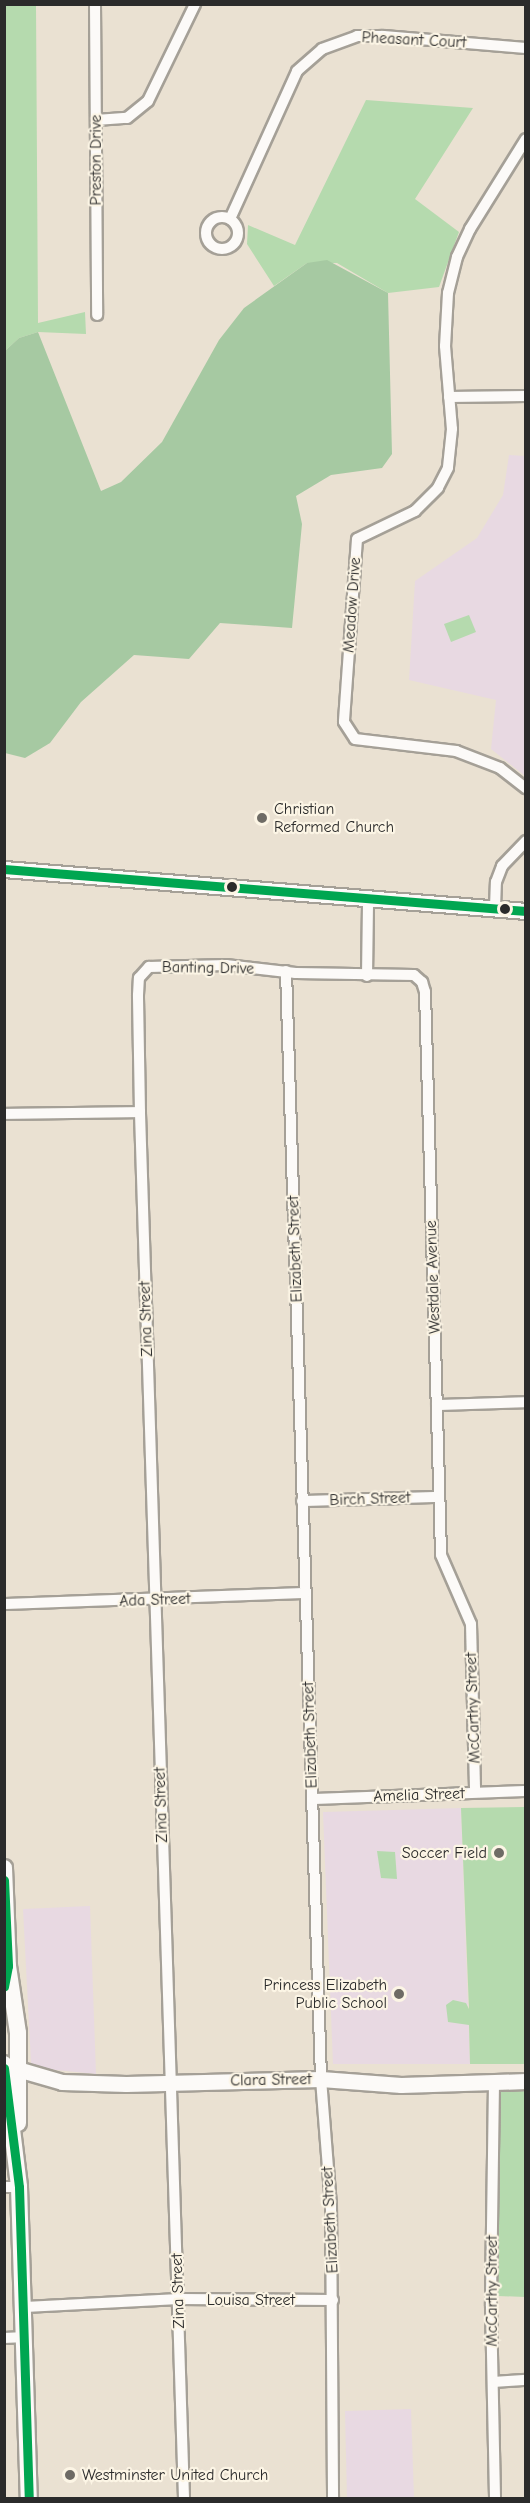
<!DOCTYPE html>
<html>
<head>
<meta charset="utf-8">
<style>
  body { margin:0 }
  #map { position:relative; width:530px; height:2503px; overflow:hidden; background:#eae1d2; font-family:"Comic Neue",sans-serif }
  div>[style] { position:absolute }
  .built>* { inset:0; background:#e8d9e2 }
  .green>* { inset:0; background:#b5daae }
  .forest>* { inset:0; background:#a6c9a2 }
  .roads { filter:drop-shadow(2px 0 #a5a097) drop-shadow(-2px 0 #a5a097) drop-shadow(0 2px #a5a097) drop-shadow(0 -2px #a5a097) }
  .street>* { height:10px; margin:-5px; padding:0 5px; transform-origin:5px; border-radius:5px; background:#fcfaf8 }
  .street>.ring { margin:-5px; padding:0; box-sizing:content-box; background:none; border:10px solid #fcfaf8; border-radius:50% }
  .secondary>* { height:15px; margin:-7.5px; padding:0 7.5px; transform-origin:7.5px; border-radius:7.5px; background:#fcfaf8 }
  .primary>* { height:16px; margin:-8px; padding:0 8px; transform-origin:8px; border-radius:8px; background:#fcfaf8 }
  .bus-1>* { height:9px; margin:-4.5px; padding:0 4.5px; transform-origin:4.5px; border-radius:4.5px; background:#00a651 }
  .dots>* { width:16px; height:16px; translate:-50% -50%; box-sizing:border-box; border:3px solid #fcf5e5; border-radius:50% }
  span { translate:-50% -50%; white-space:nowrap; text-align:center; line-height:1.15; -webkit-text-stroke:4.5px #fcf5e5; paint-order:stroke }
  .street-label { font-size:16px; color:#2b2b2b }
  .poi-label { font-size:16px; color:#2b2b2b }
  .left { translate:0 -50%; text-align:left }
  .right { translate:-100% -50%; text-align:right }
  .frame { position:absolute; inset:0; border:6px solid #2b2b2b; pointer-events:none }
</style>
</head>
<body>
<div id="map">
  <div class="built">
    <i style="clip-path:polygon(509px 455px,525px 456px,525px 776px,491px 749px,496px 700px,409px 680px,415px 581px,477px 538px,503px 495px)"></i>
    <i style="clip-path:polygon(461px 1808px,470px 2064px,333px 2064px,323px 1812px)"></i>
    <i style="clip-path:polygon(90px 1906px,96px 2074px,36px 2068px,31px 2063px,23px 1909px)"></i>
    <i style="clip-path:polygon(411px 2409px,414px 2498px,347px 2498px,345px 2411px)"></i>
  </div>
  <div class="green">
    <i style="clip-path:polygon(5px 5px,36px 5px,38px 323px,85px 312px,86px 334px,38px 332px,19px 338px,6px 350px,5px 361px)"></i>
    <i style="clip-path:polygon(366px 100px,473px 108px,415px 199px,459px 232px,439px 287px,388px 293px,337px 263px,307px 263px,274px 286px,247px 244px,248px 225px,295px 245px)"></i>
    <i style="clip-path:polygon(469px 615px,476px 632px,451px 642px,444px 624px)"></i>
    <i style="clip-path:polygon(525px 1807px,525px 2064px,470px 2064px,469px 2025px,448px 2022px,446px 2005px,453px 2000px,466px 2003px,469px 2009px,461px 1808px)"></i>
    <i style="clip-path:polygon(377px 1851px,395px 1852px,397px 1879px,381px 1878px)"></i>
    <i style="clip-path:polygon(525px 2086px,525px 2297px,498px 2296px,493px 2087px)"></i>
  </div>
  <div class="forest">
    <i style="clip-path:polygon(327px 260px,388px 293px,392px 454px,382px 468px,331px 475px,296px 496px,302px 524px,292px 628px,220px 623px,189px 659px,134px 655px,81px 702px,50px 743px,25px 758px,5px 753px,6px 350px,19px 338px,38px 332px,101px 491px,121px 482px,162px 442px,219px 340px,244px 308px,307px 263px)"></i>
  </div>
  <div class="roads">
    <div class="street">
      <i style="left:95px;top:4px;width:311px;rotate:89.6deg"></i>
      <i style="left:96px;top:120px;width:31px;rotate:-4deg"></i>
      <i style="left:127px;top:118px;width:27px;rotate:-39deg"></i>
      <i style="left:148px;top:101px;width:108px;rotate:-64.1deg"></i>
      <i style="left:526px;top:139px;width:106px;rotate:121.9deg"></i>
      <i style="left:470px;top:229px;width:31px;rotate:115deg"></i>
      <i style="left:457px;top:257px;width:37px;rotate:104deg"></i>
      <i style="left:448px;top:293px;width:53px;rotate:93.2deg"></i>
      <i style="left:445px;top:346px;width:83px;rotate:85.2deg"></i>
      <i style="left:452px;top:429px;width:39px;rotate:96deg"></i>
      <i style="left:448px;top:468px;width:22px;rotate:117deg"></i>
      <i style="left:438px;top:488px;width:33px;rotate:135deg"></i>
      <i style="left:415px;top:511px;width:64px;rotate:154.2deg"></i>
      <i style="left:357px;top:539px;width:183px;rotate:94.1deg"></i>
      <i style="left:344px;top:722px;width:20px;rotate:57deg"></i>
      <i style="left:355px;top:739px;width:102px;rotate:6.8deg"></i>
      <i style="left:456px;top:751px;width:47px;rotate:21.1deg"></i>
      <i style="left:500px;top:768px;width:33px;rotate:38deg"></i>
      <i class="ring" style="left:206px;top:217px;width:22px;height:22px"></i>
      <i style="left:230px;top:219px;width:162px;rotate:-65.6deg"></i>
      <i style="left:297px;top:71px;width:33px;rotate:-41deg"></i>
      <i style="left:322px;top:49px;width:37px;rotate:-20deg"></i>
      <i style="left:357px;top:36px;width:26px"></i>
      <i style="left:383px;top:36px;width:144px;rotate:4.8deg"></i>
      <i style="left:449px;top:397px;width:77px;rotate:-0.7deg"></i>
      <i style="left:495px;top:908px;width:26px;rotate:-88deg"></i>
      <i style="left:496px;top:882px;width:17px;rotate:-69deg"></i>
      <i style="left:502px;top:866px;width:35px;rotate:-46deg"></i>
      <i style="left:286px;top:971px;width:1109px;rotate:88.19deg"></i>
      <i style="left:321px;top:2079px;width:126px;rotate:85.5deg"></i>
      <i style="left:331px;top:2205px;width:293px;rotate:89.6deg"></i>
      <i style="left:367px;top:976px;width:76px;rotate:-89.2deg"></i>
      <i style="left:4px;top:1114px;width:136px;rotate:-0.8deg"></i>
      <i style="left:437px;top:1405px;width:89px;rotate:-1.9deg"></i>
      <i style="left:302px;top:1501px;width:135px;rotate:-1.7deg"></i>
      <i style="left:4px;top:1604px;width:301px;rotate:-2.1deg"></i>
      <i style="left:313px;top:1799px;width:213px;rotate:-2.2deg"></i>
      <i style="left:494px;top:2083px;width:223px;rotate:90.8deg"></i>
      <i style="left:491px;top:2306px;width:192px;rotate:88.8deg"></i>
      <i style="left:4px;top:2187px;width:15px"></i>
      <i style="left:25px;top:2307px;width:154px;rotate:-3deg"></i>
      <i style="left:179px;top:2299px;width:154px;rotate:0.4deg"></i>
      <i style="left:4px;top:2338px;width:21px;rotate:-3deg"></i>
      <i style="left:494px;top:2382px;width:32px;rotate:-4deg"></i>
      <i style="left:184px;top:2498px;width:1387px;rotate:-91.82deg"></i>
      <i style="left:140px;top:1112px;width:117px;rotate:-91deg"></i>
      <i style="left:138px;top:995px;width:17px;rotate:-87deg"></i>
      <i style="left:139px;top:978px;width:15px;rotate:-48deg"></i>
      <i style="left:149px;top:967px;width:77px;rotate:-1.5deg"></i>
      <i style="left:226px;top:965px;width:70px;rotate:6.5deg"></i>
      <i style="left:296px;top:973px;width:118px;rotate:1deg"></i>
      <i style="left:414px;top:975px;width:11px;rotate:41deg"></i>
      <i style="left:422px;top:982px;width:10px;rotate:73deg"></i>
      <i style="left:425px;top:992px;width:563px;rotate:88.37deg"></i>
      <i style="left:441px;top:1555px;width:75px;rotate:66.5deg"></i>
      <i style="left:471px;top:1624px;width:168px;rotate:88.6deg"></i>
    </div>
    <div class="secondary">
      <i style="left:4px;top:869px;width:524px;rotate:4.6deg"></i>
      <i style="left:7px;top:2066px;width:57px;rotate:16.2deg"></i>
      <i style="left:62px;top:2082px;width:64px;rotate:1.8deg"></i>
      <i style="left:126px;top:2084px;width:195px;rotate:-1.5deg"></i>
      <i style="left:321px;top:2079px;width:80px;rotate:4.3deg"></i>
      <i style="left:401px;top:2085px;width:125px;rotate:-1.8deg"></i>
    </div>
    <div class="primary">
      <i style="left:4px;top:1868px;width:98px;rotate:87.7deg"></i>
      <i style="left:8px;top:1966px;width:68px;rotate:81.5deg"></i>
      <i style="left:18px;top:2033px;width:90px;rotate:90deg"></i>
      <i style="left:4px;top:2064px;width:124px;rotate:83deg"></i>
      <i style="left:19px;top:2187px;width:311px;rotate:88.2deg"></i>
    </div>
  </div>
  <div class="bus-1">
    <i style="left:4px;top:869px;width:524px;rotate:4.6deg"></i>
    <i style="left:4px;top:1880px;width:86px;rotate:87.3deg"></i>
    <i style="left:8px;top:1966px;width:21px;rotate:101deg"></i>
    <i style="left:4px;top:2068px;width:120px;rotate:82.8deg"></i>
    <i style="left:19px;top:2187px;width:311px;rotate:88.2deg"></i>
  </div>
  <div class="dots">
    <i style="left:262px;top:818px;background:#6e6b65"></i>
    <i style="left:232px;top:887px;background:#2b2b2b"></i>
    <i style="left:505px;top:909px;background:#2b2b2b"></i>
    <i style="left:499px;top:1853px;background:#6e6b65"></i>
    <i style="left:399px;top:1994px;background:#6e6b65"></i>
    <i style="left:70px;top:2475px;background:#6e6b65"></i>
  </div>
  <div class="street-label">
    <span style="left:414px;top:40px;rotate:3deg">Pheasant Court</span>
    <span style="left:96px;top:160px;rotate:-90deg">Preston Drive</span>
    <span style="left:352px;top:605px;rotate:-86deg">Meadow Drive</span>
    <span style="left:208px;top:968px;rotate:1deg">Banting Drive</span>
    <span style="left:295px;top:1249px;rotate:-92deg">Elizabeth Street</span>
    <span style="left:433px;top:1277px;rotate:-92deg">Westdale Avenue</span>
    <span style="left:146px;top:1319px;rotate:-92deg">Zina Street</span>
    <span style="left:370px;top:1499px;rotate:-2deg">Birch Street</span>
    <span style="left:155px;top:1600px;rotate:-2deg">Ada Street</span>
    <span style="left:473px;top:1708px;rotate:-92deg">McCarthy Street</span>
    <span style="left:310px;top:1735px;rotate:-92deg">Elizabeth Street</span>
    <span style="left:419px;top:1795px;rotate:-2deg">Amelia Street</span>
    <span style="left:161px;top:1805px;rotate:-92deg">Zina Street</span>
    <span style="left:271px;top:2080px;rotate:-1deg">Clara Street</span>
    <span style="left:330px;top:2220px;rotate:-93deg">Elizabeth Street</span>
    <span style="left:178px;top:2291px;rotate:-92deg">Zina Street</span>
    <span style="left:492px;top:2291px;rotate:-90deg">McCarthy Street</span>
    <span style="left:251px;top:2300px">Louisa Street</span>
  </div>
  <div class="poi-label">
    <span class="left" style="left:274px;top:818px">Christian<br>Reformed Church</span>
    <span class="right" style="left:487px;top:1853px">Soccer Field</span>
    <span class="right" style="left:387px;top:1994px">Princess Elizabeth<br>Public School</span>
    <span class="left" style="left:82px;top:2475px">Westminster United Church</span>
  </div>
  <div class="frame"></div>
</div>
</body>
</html>
